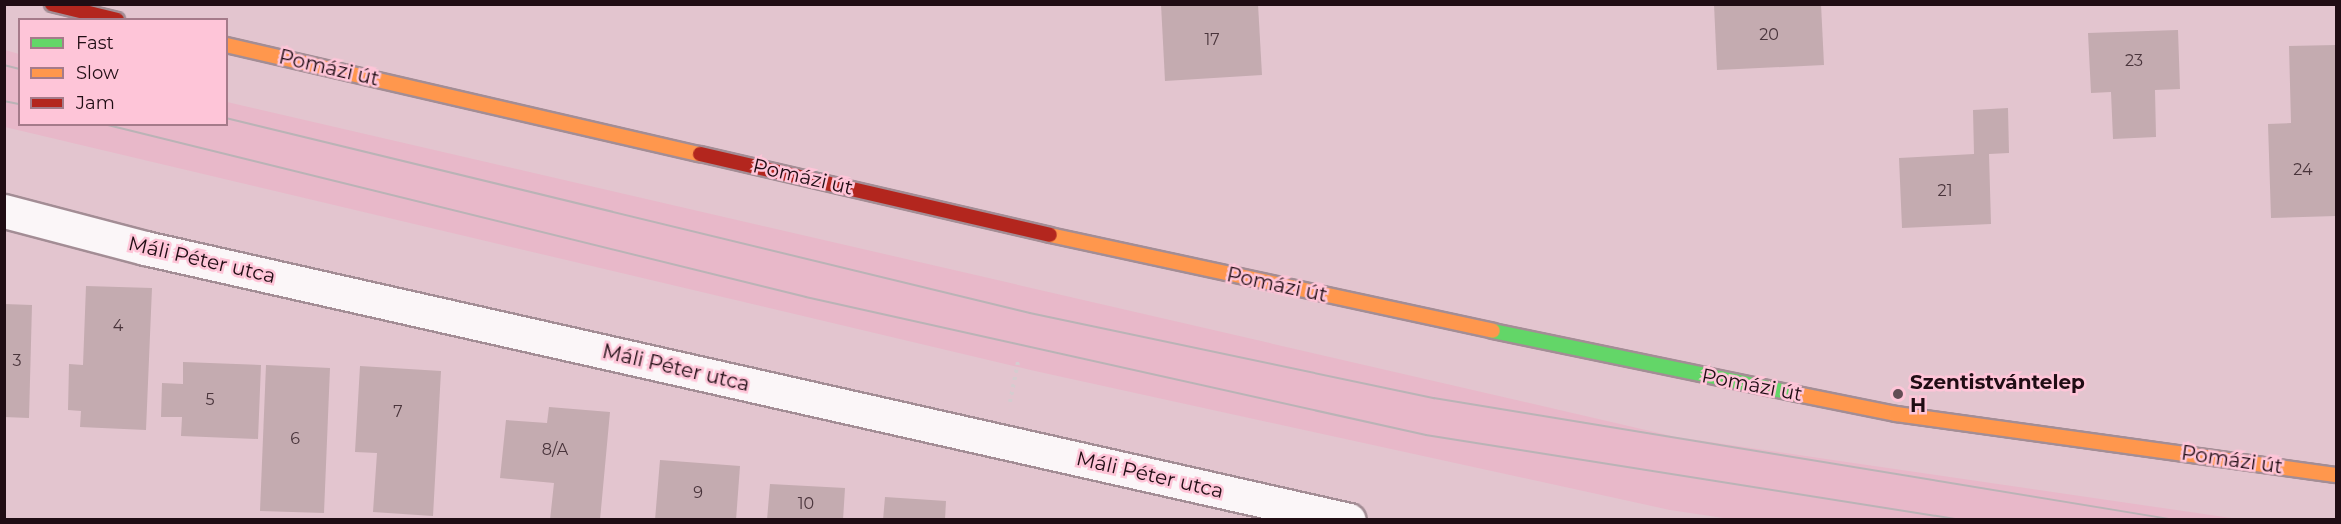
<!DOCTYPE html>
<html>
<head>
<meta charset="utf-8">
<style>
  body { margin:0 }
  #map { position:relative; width:2341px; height:524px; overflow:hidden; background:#e3c5cf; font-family:Montserrat,sans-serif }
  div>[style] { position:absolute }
  .built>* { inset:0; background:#e8b8c9 }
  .building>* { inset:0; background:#c4abb0 }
  .path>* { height:4px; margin-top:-2px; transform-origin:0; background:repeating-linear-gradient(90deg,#d5cccf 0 3px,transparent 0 7.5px) }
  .roads { filter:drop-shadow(2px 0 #a38d95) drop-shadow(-2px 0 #a38d95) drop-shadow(0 2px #a38d95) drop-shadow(0 -2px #a38d95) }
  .street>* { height:33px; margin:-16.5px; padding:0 16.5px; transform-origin:16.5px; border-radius:16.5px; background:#fbf6f8 }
  .fast>* { height:14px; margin:-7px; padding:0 7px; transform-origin:7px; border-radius:7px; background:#63d668 }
  .slow>* { height:14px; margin:-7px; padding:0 7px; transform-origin:7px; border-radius:7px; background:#ff974d }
  .jam>* { height:14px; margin:-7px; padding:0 7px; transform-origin:7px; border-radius:7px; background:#b3261e }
  .tram>* { height:1.5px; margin:-0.75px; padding:0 0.75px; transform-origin:0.75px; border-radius:0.75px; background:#bab3b6 }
  .dots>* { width:16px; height:16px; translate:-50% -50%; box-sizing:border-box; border:3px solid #fec5d8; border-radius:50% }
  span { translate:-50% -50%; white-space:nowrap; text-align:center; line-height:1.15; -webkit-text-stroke:5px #fec5d8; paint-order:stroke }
  .number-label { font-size:16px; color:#49343b }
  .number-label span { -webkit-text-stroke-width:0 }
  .street-label { font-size:20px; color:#200d14 }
  .poi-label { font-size:20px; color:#200d14; font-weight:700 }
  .left { translate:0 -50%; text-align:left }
  .frame { position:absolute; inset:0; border:6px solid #200d14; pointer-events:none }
  .legend { position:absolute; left:18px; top:18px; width:210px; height:108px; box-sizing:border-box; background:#fec5d8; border:2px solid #a57b8a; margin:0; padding:8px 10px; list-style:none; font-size:18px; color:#200d14 }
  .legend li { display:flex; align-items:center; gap:12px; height:30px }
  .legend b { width:30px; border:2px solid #a57b8a }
</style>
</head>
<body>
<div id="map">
  <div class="built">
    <i style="clip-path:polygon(5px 50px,19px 54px,20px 124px,226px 124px,227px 102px,1676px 437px,2238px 519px,1737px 520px,1670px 510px,1035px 371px,5px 127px)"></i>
  </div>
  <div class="building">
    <i style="clip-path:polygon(1161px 4px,1258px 4px,1262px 75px,1165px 81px)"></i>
    <i style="clip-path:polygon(1714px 4px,1821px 4px,1824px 65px,1717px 70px)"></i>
    <i style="clip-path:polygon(2178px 30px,2180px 89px,2155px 90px,2156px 137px,2113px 139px,2111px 92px,2091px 93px,2088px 33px)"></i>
    <i style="clip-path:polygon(2336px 45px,2336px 216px,2271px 218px,2268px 124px,2291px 123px,2289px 46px)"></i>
    <i style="clip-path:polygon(2008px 108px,2009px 153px,1989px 154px,1991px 224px,1902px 228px,1899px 158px,1974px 154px,1973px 110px)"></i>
    <i style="clip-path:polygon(86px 286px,152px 288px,146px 430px,80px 427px,81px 411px,68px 410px,69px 364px,83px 365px)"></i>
    <i style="clip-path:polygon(4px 304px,32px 305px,29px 418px,4px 417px)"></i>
    <i style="clip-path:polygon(183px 362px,261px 365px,258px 439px,181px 436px,182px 417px,161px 417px,162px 383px,183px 384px)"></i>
    <i style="clip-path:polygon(266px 365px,330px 368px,324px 513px,260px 511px)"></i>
    <i style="clip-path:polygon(360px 366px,441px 371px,433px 516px,373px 512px,377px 453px,355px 452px)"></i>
    <i style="clip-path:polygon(549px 407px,610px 412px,600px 520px,550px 520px,554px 483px,500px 478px,506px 420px,547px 423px)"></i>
    <i style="clip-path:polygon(660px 460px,740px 466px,736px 520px,655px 520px)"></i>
    <i style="clip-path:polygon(770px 484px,845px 488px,843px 520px,767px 520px)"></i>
    <i style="clip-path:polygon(885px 497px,946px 501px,945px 520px,883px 520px)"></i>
  </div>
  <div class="path">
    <i style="left:1010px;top:402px;width:41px;rotate:-78.7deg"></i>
  </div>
  <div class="roads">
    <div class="street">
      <i style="left:4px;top:211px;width:146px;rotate:14.7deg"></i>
      <i style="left:145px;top:248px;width:1234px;rotate:12.73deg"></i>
    </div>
    <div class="fast">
      <i style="left:1493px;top:331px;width:310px;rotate:11.7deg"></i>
    </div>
    <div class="slow">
      <i style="left:226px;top:45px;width:486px;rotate:13deg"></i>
      <i style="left:1050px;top:235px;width:453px;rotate:12.2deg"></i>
      <i style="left:1797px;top:394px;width:101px;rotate:11.4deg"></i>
      <i style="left:1896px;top:414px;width:444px;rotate:7.9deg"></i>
    </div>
    <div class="jam">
      <i style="left:52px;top:4px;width:67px;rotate:13.8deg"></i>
      <i style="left:700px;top:154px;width:359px;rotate:13deg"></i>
    </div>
  </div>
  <div class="tram">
    <i style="left:4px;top:65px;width:16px;rotate:14deg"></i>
    <i style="left:4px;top:101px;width:16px;rotate:11deg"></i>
    <i style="left:226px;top:118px;width:827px;rotate:13.63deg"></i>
    <i style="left:1030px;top:313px;width:413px;rotate:11.9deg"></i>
    <i style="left:1434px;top:398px;width:752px;rotate:9.34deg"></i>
    <i style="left:104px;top:124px;width:723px;rotate:13.84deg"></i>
    <i style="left:806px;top:297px;width:635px;rotate:12.55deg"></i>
    <i style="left:1426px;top:435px;width:543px;rotate:9.01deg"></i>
  </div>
  <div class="dots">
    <i style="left:1898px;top:394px;background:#644d55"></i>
  </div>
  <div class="number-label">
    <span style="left:1769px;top:35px">20</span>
    <span style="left:1212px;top:40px">17</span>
    <span style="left:2134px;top:61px">23</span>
    <span style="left:2303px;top:170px">24</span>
    <span style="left:1945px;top:191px">21</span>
    <span style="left:118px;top:326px">4</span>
    <span style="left:17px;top:361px">3</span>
    <span style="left:210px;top:400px">5</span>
    <span style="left:398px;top:412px">7</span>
    <span style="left:295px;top:439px">6</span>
    <span style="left:555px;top:450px">8/A</span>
    <span style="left:698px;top:493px">9</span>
    <span style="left:806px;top:504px">10</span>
  </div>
  <div class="street-label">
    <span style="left:329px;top:68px;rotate:13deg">Pomázi út</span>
    <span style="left:803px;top:177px;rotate:13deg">Pomázi út</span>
    <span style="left:202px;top:260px;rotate:13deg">Máli Péter utca</span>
    <span style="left:1277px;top:285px;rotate:12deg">Pomázi út</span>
    <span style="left:676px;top:368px;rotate:13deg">Máli Péter utca</span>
    <span style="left:1752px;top:385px;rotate:11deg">Pomázi út</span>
    <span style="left:2232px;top:460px;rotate:8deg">Pomázi út</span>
    <span style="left:1150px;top:475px;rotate:13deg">Máli Péter utca</span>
  </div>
  <div class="poi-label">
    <span class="left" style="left:1910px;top:394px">Szentistvántelep<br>H</span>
  </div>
  <div class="frame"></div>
  <ul class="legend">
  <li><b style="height:8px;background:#63d668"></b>Fast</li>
  <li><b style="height:8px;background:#ff974d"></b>Slow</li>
  <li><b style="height:8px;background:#b3261e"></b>Jam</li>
  </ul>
</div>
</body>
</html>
